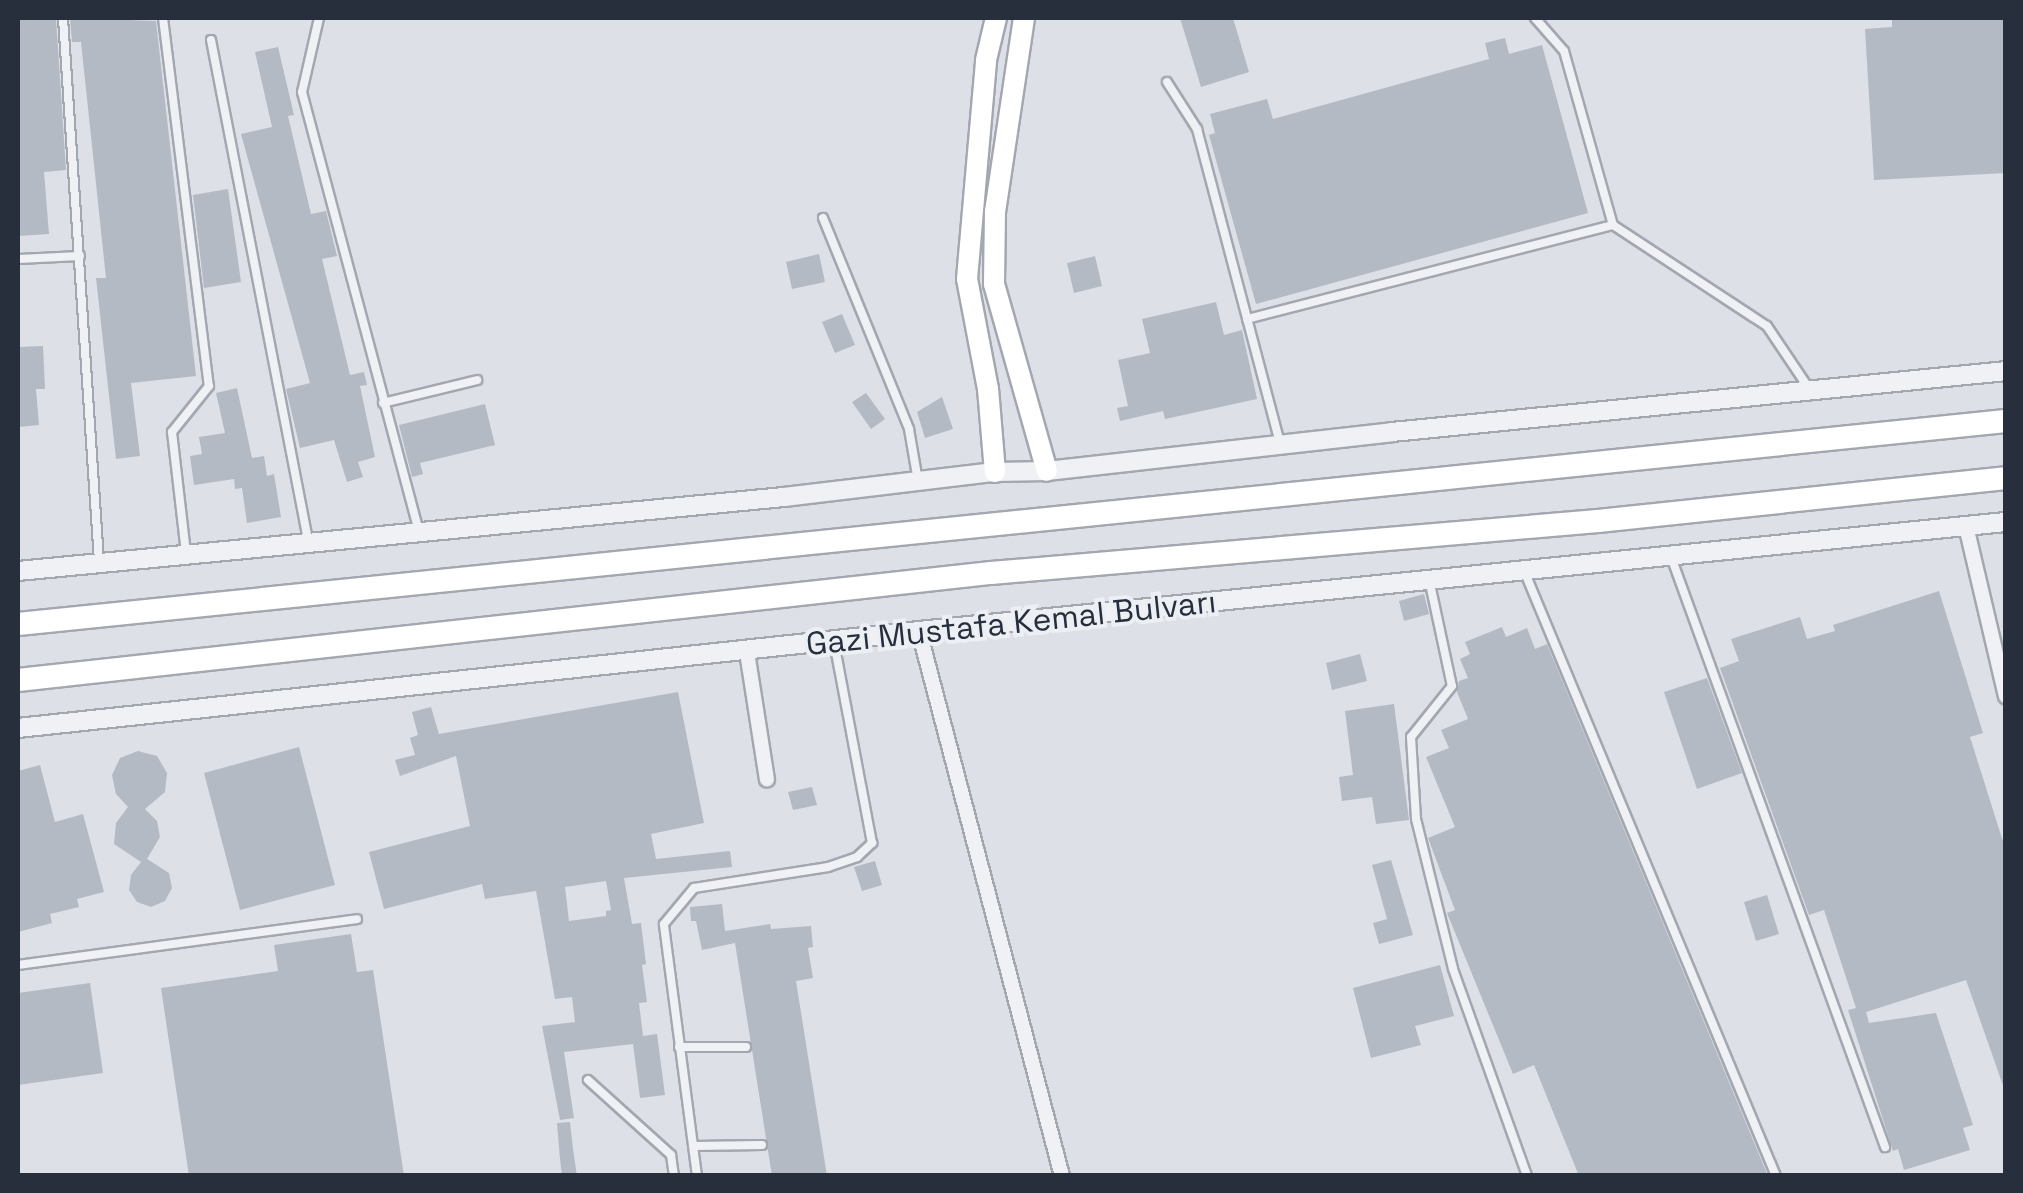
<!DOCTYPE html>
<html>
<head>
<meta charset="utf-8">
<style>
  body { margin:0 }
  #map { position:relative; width:2023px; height:1193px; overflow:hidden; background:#dde0e6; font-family:"Space Grotesk",sans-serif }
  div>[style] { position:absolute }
  .building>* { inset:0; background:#b4bac3 }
  .roads { filter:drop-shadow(2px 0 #a3a7b0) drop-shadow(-2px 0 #a3a7b0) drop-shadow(0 2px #a3a7b0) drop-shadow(0 -2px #a3a7b0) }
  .service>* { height:8px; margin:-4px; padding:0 4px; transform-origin:4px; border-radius:4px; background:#eff1f5 }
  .minor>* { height:14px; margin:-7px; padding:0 7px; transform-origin:7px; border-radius:7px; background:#eff1f5 }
  .tertiary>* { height:18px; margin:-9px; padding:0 9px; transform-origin:9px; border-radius:9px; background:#eff1f5 }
  .secondary>* { height:20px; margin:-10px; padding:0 10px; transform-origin:10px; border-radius:10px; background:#fff }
  .trunk>* { height:22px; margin:-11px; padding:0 11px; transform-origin:11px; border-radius:11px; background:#fff }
  span { translate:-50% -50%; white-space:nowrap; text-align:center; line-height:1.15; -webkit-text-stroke:8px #eceff4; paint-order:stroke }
  .street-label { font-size:32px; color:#272f3c }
  .frame { position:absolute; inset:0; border:20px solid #272f3c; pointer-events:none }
</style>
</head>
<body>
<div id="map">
  <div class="building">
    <i style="clip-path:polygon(18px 18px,56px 18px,66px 170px,44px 172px,49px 234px,18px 236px)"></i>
    <i style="clip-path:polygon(70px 18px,156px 21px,196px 376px,131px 383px,140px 456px,116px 459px,96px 278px,106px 278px,81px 42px,72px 42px)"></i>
    <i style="clip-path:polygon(1180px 18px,1233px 18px,1249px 72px,1201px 87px)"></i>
    <i style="clip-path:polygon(1892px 18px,2006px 18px,2006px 173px,1874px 180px,1865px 29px,1892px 27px)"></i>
    <i style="clip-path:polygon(1505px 38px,1509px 54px,1542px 45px,1588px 213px,1256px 304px,1209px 135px,1215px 133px,1210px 114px,1267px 99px,1273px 119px,1489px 59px,1485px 43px)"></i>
    <i style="clip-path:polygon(278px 47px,294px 115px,288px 116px,311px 214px,326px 211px,337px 256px,322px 259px,350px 375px,364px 372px,367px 385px,360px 386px,375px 457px,358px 462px,363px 477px,347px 482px,334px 440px,300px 448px,286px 389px,310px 383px,241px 134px,272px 127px,255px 52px)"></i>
    <i style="clip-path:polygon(228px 189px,241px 282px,204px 288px,193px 195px)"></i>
    <i style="clip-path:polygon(819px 254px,825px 282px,792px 289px,786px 262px)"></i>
    <i style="clip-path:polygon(1095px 256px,1102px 286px,1074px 293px,1067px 263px)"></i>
    <i style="clip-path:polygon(1216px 302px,1224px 335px,1242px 330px,1257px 399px,1165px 419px,1163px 411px,1120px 421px,1117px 408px,1128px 406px,1118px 360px,1150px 353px,1142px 319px)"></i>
    <i style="clip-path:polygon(842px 314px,855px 345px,835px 353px,822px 322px)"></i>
    <i style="clip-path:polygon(43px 346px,45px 389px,36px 389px,39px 425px,18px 427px,18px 347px)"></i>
    <i style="clip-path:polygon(237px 388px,252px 458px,264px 456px,267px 476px,274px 474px,281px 517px,247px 523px,242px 488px,235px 489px,234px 479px,194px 485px,190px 456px,202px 454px,199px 437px,225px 433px,216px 393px)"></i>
    <i style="clip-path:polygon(866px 393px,885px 419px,871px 429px,852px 402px)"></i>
    <i style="clip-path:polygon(942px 397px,953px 429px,925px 438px,917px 412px)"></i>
    <i style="clip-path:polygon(485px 404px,495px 445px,420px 463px,423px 474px,412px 477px,399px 425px)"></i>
    <i style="clip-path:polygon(1939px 591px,1983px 733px,1970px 737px,2006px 851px,2006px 1094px,1966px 980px,1866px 1012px,1869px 1023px,1936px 1013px,1973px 1125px,1963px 1128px,1970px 1150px,1904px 1170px,1898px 1149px,1893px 1151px,1848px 1010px,1856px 1008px,1824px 910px,1809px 915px,1720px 668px,1739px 661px,1731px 639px,1800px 617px,1807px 639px,1835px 631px,1833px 625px)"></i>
    <i style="clip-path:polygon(1424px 594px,1429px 614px,1404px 621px,1399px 601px)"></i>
    <i style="clip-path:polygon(1502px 627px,1506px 637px,1527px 628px,1535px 649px,1547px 644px,1768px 1176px,1579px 1176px,1534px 1065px,1513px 1074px,1447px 913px,1455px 910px,1428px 838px,1455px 827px,1426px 757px,1449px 748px,1441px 730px,1468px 719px,1457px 692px,1459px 681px,1468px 678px,1460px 659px,1470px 654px,1465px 642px)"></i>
    <i style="clip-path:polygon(1360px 654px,1367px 681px,1332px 690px,1326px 663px)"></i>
    <i style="clip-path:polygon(1707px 678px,1742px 773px,1697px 789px,1664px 692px)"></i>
    <i style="clip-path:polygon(evenodd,678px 692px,704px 823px,651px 834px,656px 859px,730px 851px,732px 867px,624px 878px,632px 924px,641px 923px,646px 964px,642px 965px,647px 1002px,639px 1003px,643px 1036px,657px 1034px,665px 1095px,640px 1098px,633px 1044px,564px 1052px,574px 1118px,560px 1120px,542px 1026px,575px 1022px,572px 997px,555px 999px,536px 891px,485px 899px,482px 884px,384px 909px,369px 852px,470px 826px,456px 756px,400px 776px,395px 760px,415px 755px,410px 738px,418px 735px,412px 712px,431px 707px,439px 734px,678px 692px,606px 881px,611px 910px,606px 911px,606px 916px,569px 921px,565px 887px,606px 881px)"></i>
    <i style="clip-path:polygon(1394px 704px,1409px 820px,1376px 824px,1372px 797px,1342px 801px,1339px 777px,1353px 775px,1345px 711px)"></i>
    <i style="clip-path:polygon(299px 747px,335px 885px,240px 910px,204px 773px)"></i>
    <i style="clip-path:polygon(138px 751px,157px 756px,167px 773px,165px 792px,145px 809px,157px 821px,160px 837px,147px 859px,169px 873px,172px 888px,165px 901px,151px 907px,137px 902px,129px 890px,131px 875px,141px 862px,114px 844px,116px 823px,128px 807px,116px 794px,112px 775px,120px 758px)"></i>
    <i style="clip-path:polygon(40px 765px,55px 822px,83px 814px,104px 892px,77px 899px,79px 907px,50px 914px,52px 923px,18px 932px,18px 771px)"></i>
    <i style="clip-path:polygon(812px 787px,817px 805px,793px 810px,788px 792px)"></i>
    <i style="clip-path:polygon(1391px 860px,1413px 935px,1379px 944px,1373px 923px,1387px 919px,1372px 865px)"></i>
    <i style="clip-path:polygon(875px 861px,882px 885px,862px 891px,854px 867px)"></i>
    <i style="clip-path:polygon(1767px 895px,1779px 934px,1756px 941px,1744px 902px)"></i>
    <i style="clip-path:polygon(722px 904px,725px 931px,770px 924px,771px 929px,811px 926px,813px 947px,808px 948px,813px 978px,796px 981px,827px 1176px,772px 1176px,735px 943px,702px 950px,696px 921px,691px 921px,690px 907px)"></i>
    <i style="clip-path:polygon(351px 934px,357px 972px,373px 970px,404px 1176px,189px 1176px,161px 988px,278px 971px,274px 945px)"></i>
    <i style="clip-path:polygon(1440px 965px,1454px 1016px,1415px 1026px,1421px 1045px,1371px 1058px,1353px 988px)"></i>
    <i style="clip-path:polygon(90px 983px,103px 1073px,18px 1085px,18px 993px)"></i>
    <i style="clip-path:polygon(570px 1122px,573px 1149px,577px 1176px,562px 1176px,560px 1159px,557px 1123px)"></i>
  </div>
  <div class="roads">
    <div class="service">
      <i style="left:63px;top:18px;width:544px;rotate:86.21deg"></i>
      <i style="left:163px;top:18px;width:371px;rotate:82.9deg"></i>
      <i style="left:209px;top:386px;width:59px;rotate:128.8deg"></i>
      <i style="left:172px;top:432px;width:122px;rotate:83.4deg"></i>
      <i style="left:319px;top:18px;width:76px;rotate:102.9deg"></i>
      <i style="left:302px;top:92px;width:454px;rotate:75.1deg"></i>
      <i style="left:1535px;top:18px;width:44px;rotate:48.7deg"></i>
      <i style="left:1564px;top:51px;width:181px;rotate:74.3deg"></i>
      <i style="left:211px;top:40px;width:509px;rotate:79.02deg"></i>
      <i style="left:1167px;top:82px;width:56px;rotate:57.4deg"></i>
      <i style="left:1197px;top:129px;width:326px;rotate:75.2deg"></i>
      <i style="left:823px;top:218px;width:228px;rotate:67.8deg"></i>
      <i style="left:909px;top:429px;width:53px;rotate:80.2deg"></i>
      <i style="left:18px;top:259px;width:62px;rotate:-2.8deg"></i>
      <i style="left:1247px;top:319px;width:378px;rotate:-14.4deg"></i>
      <i style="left:1613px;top:225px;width:184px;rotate:33.3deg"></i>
      <i style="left:1767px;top:326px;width:73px;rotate:56.1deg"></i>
      <i style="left:383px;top:403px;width:97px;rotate:-13.7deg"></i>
      <i style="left:1670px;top:554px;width:631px;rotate:70.07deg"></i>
      <i style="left:1525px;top:573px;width:653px;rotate:67.4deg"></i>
      <i style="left:1429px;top:579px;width:109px;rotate:77.9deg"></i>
      <i style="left:1452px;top:686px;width:65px;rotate:128.8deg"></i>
      <i style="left:1411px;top:737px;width:82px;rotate:86.5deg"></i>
      <i style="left:1416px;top:819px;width:154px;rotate:76.1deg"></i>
      <i style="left:1453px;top:969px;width:220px;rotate:70.3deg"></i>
      <i style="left:18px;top:965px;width:342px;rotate:-7.7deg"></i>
      <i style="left:679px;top:1047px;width:67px"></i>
      <i style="left:588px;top:1080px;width:112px;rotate:42.1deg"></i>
      <i style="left:671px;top:1155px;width:21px;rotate:82deg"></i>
      <i style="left:694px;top:1146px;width:68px;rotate:-0.8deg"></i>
      <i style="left:697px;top:1176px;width:254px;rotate:-97.5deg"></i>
      <i style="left:664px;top:924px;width:47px;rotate:-50.2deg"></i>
      <i style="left:694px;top:888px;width:136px;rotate:-8.9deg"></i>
      <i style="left:828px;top:867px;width:31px;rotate:-19deg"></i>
      <i style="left:857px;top:857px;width:21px;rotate:-43deg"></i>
      <i style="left:872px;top:843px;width:205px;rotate:-100.7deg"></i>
    </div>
    <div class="minor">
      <i style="left:1966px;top:526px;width:175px;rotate:76.8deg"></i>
      <i style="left:919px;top:631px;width:563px;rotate:75.3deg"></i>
      <i style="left:747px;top:652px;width:129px;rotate:81.1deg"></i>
    </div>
    <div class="tertiary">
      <i style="left:18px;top:571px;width:770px;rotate:-5.52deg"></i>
      <i style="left:784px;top:497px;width:212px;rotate:-6.8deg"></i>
      <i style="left:995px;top:472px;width:52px;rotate:-1.1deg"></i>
      <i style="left:1047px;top:471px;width:347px;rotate:-6.4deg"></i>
      <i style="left:1392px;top:432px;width:617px;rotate:-5.67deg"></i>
      <i style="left:18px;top:728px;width:906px;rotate:-6.14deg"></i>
      <i style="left:919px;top:631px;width:1092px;rotate:-5.73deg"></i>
    </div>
    <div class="secondary">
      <i style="left:1024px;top:18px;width:196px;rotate:98.5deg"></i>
      <i style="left:995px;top:212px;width:72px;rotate:90.8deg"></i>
      <i style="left:994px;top:284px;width:194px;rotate:74.2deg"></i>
      <i style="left:995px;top:472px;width:83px;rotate:-94.8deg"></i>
      <i style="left:988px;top:389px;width:112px;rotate:-100.8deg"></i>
      <i style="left:967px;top:279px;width:220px;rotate:-85deg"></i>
      <i style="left:986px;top:60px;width:43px;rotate:-76.6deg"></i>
    </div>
    <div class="trunk">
      <i style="left:18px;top:624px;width:1998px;rotate:-5.83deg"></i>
      <i style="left:18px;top:680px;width:979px;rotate:-6.28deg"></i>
      <i style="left:991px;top:573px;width:609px;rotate:-4.9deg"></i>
      <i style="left:1598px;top:521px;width:410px;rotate:-6deg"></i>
    </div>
  </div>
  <div class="street-label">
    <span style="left:1011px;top:623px;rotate:-6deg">Gazi Mustafa Kemal Bulvarı</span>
  </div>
  <div class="frame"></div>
</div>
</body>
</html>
